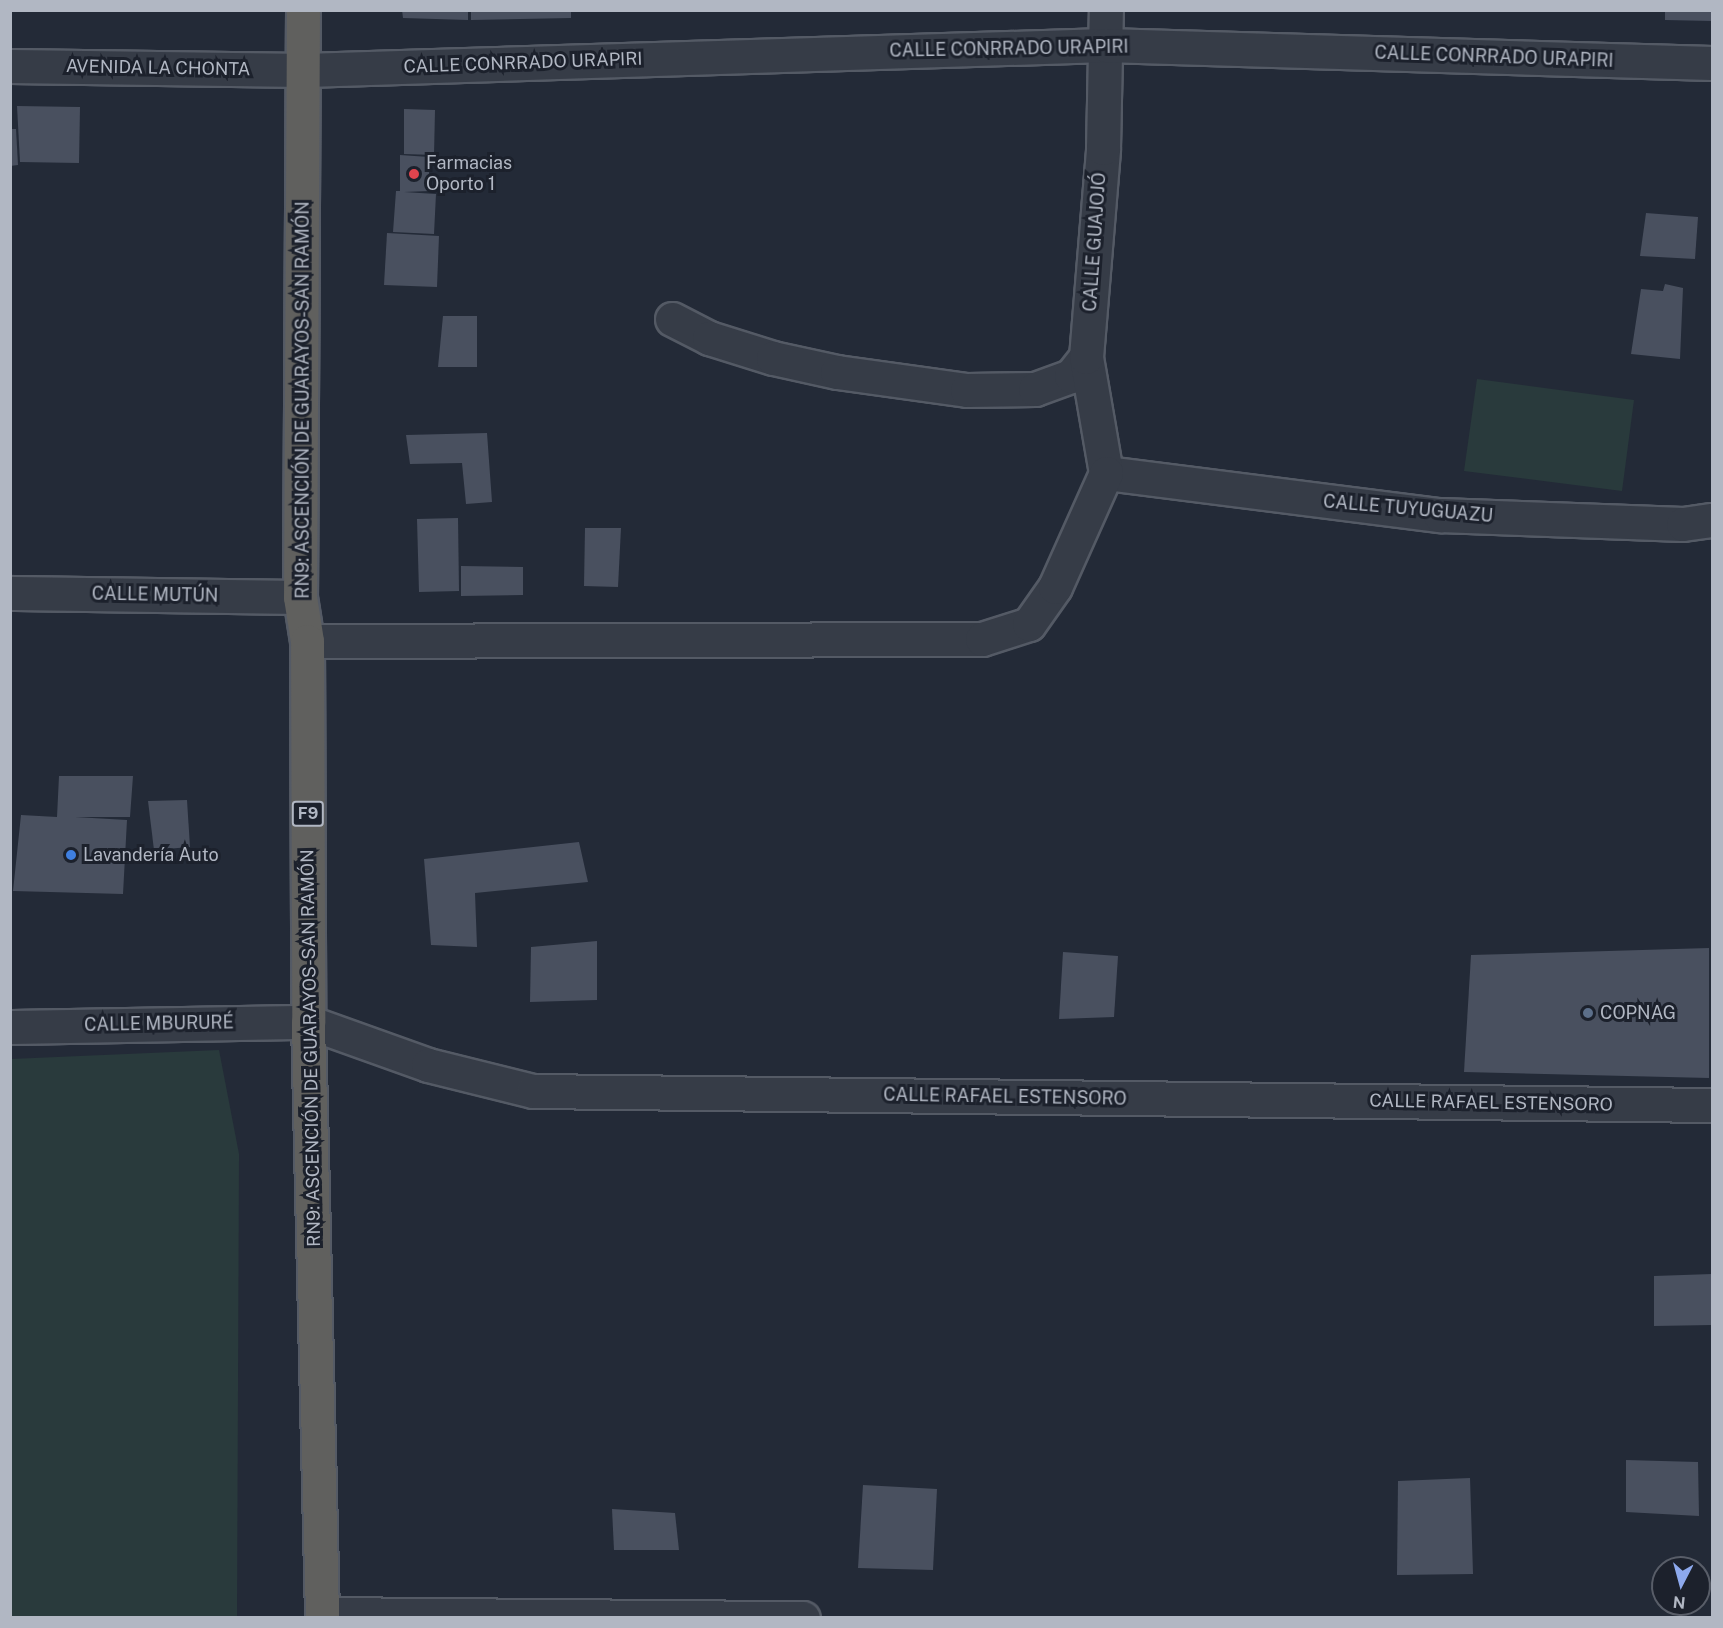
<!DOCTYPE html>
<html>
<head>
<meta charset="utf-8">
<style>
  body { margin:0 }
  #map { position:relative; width:1723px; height:1628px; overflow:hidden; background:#232a37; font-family:"Public Sans",sans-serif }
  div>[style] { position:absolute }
  .green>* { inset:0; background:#293a3c }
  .building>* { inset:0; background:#49505f }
  .roads { filter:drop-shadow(2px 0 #545a65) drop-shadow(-2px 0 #545a65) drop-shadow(0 2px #545a65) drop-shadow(0 -2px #545a65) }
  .minor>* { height:33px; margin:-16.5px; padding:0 16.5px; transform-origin:16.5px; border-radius:16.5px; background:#363c47 }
  .tertiary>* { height:33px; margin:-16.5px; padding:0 16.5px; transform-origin:16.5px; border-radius:16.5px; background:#363c47 }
  .trunk>* { height:33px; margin:-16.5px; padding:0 16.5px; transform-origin:16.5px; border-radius:16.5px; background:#60605e }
  .dots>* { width:16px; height:16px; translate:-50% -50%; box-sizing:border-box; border:3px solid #1c212c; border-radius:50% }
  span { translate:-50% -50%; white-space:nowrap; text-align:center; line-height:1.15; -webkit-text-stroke:6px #1c212c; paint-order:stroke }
  .shield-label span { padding:2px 4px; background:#1c212c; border:2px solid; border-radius:4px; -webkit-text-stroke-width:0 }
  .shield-label { font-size:16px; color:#b1b7c3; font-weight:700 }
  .street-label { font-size:18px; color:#b1b7c3 }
  .poi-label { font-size:18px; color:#b1b7c3 }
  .left { translate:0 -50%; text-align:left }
  .frame { position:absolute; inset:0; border:12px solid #b1b7c3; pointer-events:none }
  .north { position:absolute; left:1651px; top:1556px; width:60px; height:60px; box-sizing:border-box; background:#1c212c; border:2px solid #585d68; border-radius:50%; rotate:186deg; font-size:16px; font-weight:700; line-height:24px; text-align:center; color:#b1b7c3 }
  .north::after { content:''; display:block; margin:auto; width:21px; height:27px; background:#8da9ed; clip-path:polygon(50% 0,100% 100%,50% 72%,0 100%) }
</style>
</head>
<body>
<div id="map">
  <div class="green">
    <i style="clip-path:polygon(1477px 379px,1634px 400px,1622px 491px,1464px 471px)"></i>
    <i style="clip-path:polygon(219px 1050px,239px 1154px,237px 1617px,11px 1617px,11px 1059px)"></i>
  </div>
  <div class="building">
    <i style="clip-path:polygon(402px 10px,468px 10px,468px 20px,403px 18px)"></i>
    <i style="clip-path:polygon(471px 10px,571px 10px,571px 18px,471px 20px)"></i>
    <i style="clip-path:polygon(1665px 10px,1712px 10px,1712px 21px,1665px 20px)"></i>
    <i style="clip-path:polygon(17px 106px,80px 107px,79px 163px,20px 162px)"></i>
    <i style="clip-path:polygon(404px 109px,435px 110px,434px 155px,404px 154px)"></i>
    <i style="clip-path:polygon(10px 129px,16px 129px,18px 165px,10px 166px)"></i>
    <i style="clip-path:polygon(400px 155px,429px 157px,429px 191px,404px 192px,436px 194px,434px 234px,393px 232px,396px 191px,400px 191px)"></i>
    <i style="clip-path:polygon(1646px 213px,1698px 217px,1695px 259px,1640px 256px)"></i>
    <i style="clip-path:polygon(387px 233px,439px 236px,437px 287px,384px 285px)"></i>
    <i style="clip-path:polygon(1665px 284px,1683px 288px,1680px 359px,1631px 354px,1641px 289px,1663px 291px)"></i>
    <i style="clip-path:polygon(443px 316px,477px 316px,477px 367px,438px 367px)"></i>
    <i style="clip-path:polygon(487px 433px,492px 502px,466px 504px,462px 463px,410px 464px,406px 435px)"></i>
    <i style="clip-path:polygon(458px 518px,459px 591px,419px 592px,417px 519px)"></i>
    <i style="clip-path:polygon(585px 528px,621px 528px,618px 587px,584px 586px)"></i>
    <i style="clip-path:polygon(461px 566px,523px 567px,523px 595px,461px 596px)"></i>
    <i style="clip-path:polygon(59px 776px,133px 776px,130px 817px,75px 817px,127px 820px,123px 894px,13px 891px,21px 815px,57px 817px)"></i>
    <i style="clip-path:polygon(187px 800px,190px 847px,154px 850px,148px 801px)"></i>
    <i style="clip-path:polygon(579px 842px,588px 882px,475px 893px,477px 947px,431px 945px,424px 859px)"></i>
    <i style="clip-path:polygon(597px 941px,597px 1000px,530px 1002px,531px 947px)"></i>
    <i style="clip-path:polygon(1709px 948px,1709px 1078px,1464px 1072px,1471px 955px)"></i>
    <i style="clip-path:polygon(1063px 952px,1118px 956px,1114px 1017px,1059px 1019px)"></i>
    <i style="clip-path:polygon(1712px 1274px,1712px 1325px,1654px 1326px,1654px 1276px)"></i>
    <i style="clip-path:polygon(1626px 1460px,1698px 1462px,1699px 1516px,1626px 1512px)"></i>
    <i style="clip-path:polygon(1470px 1478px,1473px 1574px,1397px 1575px,1398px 1481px)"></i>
    <i style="clip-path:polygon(863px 1485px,937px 1489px,933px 1570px,858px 1568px)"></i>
    <i style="clip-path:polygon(612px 1509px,675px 1513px,679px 1550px,614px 1550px)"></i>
  </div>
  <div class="roads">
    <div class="minor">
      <i style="left:672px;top:319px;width:42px;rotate:27.2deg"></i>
      <i style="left:709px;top:338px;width:67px;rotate:17.4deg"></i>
      <i style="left:773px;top:358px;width:66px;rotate:12.3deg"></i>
      <i style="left:837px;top:372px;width:131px;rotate:7.9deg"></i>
      <i style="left:967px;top:390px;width:68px;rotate:-0.8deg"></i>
      <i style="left:1035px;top:389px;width:38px;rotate:-20deg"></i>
      <i style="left:1071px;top:376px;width:24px;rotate:-52deg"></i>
      <i style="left:1106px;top:473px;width:337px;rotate:7.2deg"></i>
      <i style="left:1440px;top:515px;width:243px;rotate:2.1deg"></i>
      <i style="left:1683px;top:524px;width:29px;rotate:-8deg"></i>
      <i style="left:1106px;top:473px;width:118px;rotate:-99.8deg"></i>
      <i style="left:1086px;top:357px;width:210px;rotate:-85.3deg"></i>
      <i style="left:1103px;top:148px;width:138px;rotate:-88.8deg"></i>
      <i style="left:10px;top:593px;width:290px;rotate:0.8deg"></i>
      <i style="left:307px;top:641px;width:675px;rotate:-0.17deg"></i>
      <i style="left:982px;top:639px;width:49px;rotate:-17.7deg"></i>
      <i style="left:1029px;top:624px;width:45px;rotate:-54.9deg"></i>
      <i style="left:1055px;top:587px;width:125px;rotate:-65.9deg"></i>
      <i style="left:10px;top:1027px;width:298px;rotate:-1deg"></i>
      <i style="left:308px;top:1022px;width:127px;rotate:19.7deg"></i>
      <i style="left:428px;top:1065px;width:108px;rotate:13.9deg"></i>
      <i style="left:533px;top:1091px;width:1179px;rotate:0.68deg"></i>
      <i style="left:322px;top:1614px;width:481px;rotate:0.5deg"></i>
    </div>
    <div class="tertiary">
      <i style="left:10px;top:66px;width:295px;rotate:0.8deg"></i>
      <i style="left:305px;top:70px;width:800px;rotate:-1.79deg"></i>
      <i style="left:1105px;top:45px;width:607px;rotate:1.7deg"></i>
    </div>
    <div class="trunk">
      <i style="left:303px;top:10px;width:587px;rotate:90.29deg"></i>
      <i style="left:300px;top:597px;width:45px;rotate:81deg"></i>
      <i style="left:307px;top:641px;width:381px;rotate:89.8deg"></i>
      <i style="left:308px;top:1022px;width:596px;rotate:88.65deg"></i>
    </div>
  </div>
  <div class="dots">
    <i style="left:414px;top:174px;background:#e0444e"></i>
    <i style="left:71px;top:855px;background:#3f7fe0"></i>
    <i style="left:1588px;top:1013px;background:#5c6f8a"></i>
  </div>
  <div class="shield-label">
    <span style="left:308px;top:814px">F9</span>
  </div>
  <div class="street-label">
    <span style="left:1009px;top:49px;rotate:-1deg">CALLE CONRRADO URAPIRI</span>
    <span style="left:1494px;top:57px;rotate:2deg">CALLE CONRRADO URAPIRI</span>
    <span style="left:523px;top:63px;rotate:-2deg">CALLE CONRRADO URAPIRI</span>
    <span style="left:158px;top:68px;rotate:1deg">AVENIDA LA CHONTA</span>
    <span style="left:1095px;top:242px;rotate:-86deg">CALLE GUAJOJÓ</span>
    <span style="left:303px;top:400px;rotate:-90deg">RN9: ASCENCIÓN DE GUARAYOS-SAN RAMÓN</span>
    <span style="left:1408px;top:509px;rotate:5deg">CALLE TUYUGUAZU</span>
    <span style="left:155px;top:595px;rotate:1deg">CALLE MUTÚN</span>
    <span style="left:159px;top:1024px;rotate:-1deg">CALLE MBURURÉ</span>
    <span style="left:311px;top:1048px;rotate:-91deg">RN9: ASCENCIÓN DE GUARAYOS-SAN RAMÓN</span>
    <span style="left:1005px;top:1097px;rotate:1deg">CALLE RAFAEL ESTENSORO</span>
    <span style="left:1491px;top:1103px;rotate:1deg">CALLE RAFAEL ESTENSORO</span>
  </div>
  <div class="poi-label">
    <span class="left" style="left:426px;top:174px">Farmacias<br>Oporto 1</span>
    <span class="left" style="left:83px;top:855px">Lavandería Auto</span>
    <span class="left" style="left:1600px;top:1013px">COPNAG</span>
  </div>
  <div class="frame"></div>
  <div class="north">N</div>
</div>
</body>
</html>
